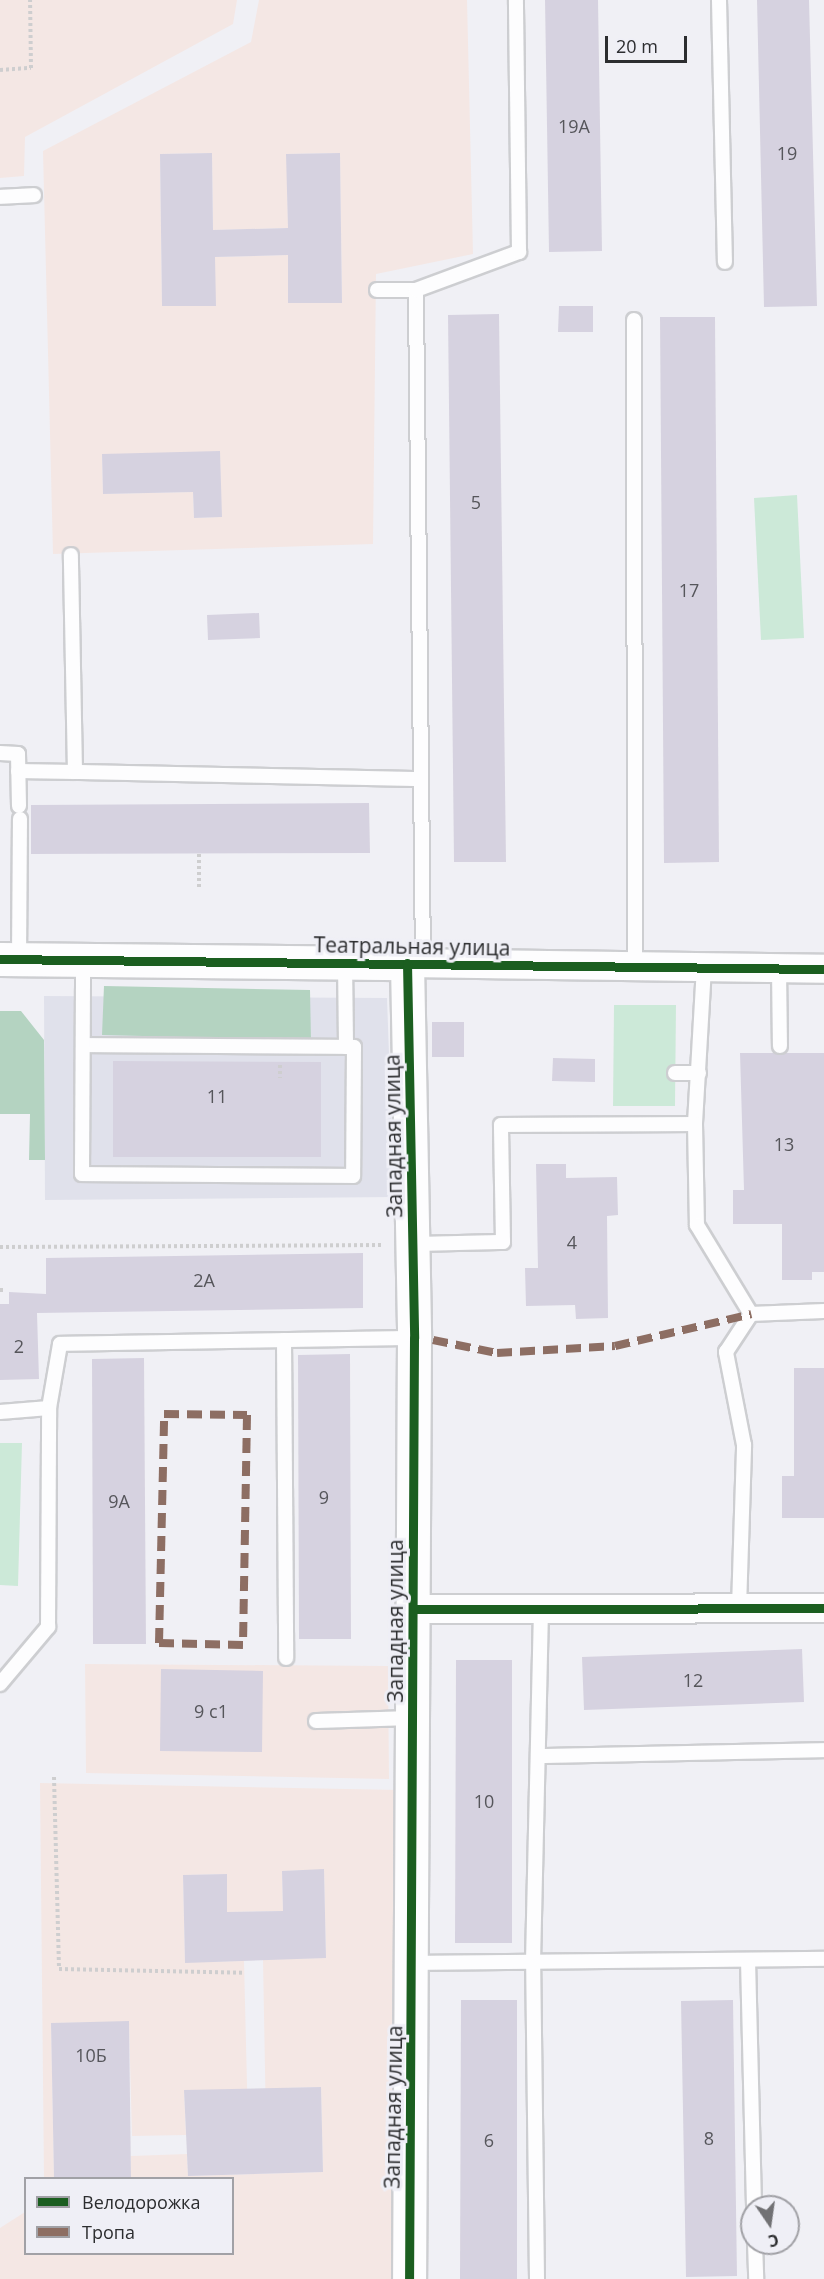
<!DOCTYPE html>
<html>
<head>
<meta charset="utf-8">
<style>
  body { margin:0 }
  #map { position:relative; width:824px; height:2279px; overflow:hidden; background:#f0f0f5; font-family:"Open Sans",sans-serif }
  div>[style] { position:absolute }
  .built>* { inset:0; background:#e0e1eb }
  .education>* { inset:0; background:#f4e7e4 }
  .green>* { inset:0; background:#cce9d8 }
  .forest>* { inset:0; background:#b4d3c1 }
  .building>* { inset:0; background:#d6d2e0 }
  .path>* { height:4px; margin-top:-2px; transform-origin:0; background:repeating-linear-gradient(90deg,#cececf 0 3px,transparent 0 6px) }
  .roads { filter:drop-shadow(2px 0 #cdced1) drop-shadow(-2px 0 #cdced1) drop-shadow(0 2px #cdced1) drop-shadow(0 -2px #cdced1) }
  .lane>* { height:14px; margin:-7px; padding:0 7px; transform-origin:7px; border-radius:7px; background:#fdfdfe }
  .street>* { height:28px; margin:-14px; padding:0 14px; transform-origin:14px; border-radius:14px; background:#fdfdfe }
  .secondary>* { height:33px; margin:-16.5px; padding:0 16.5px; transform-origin:16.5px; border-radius:16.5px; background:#fdfdfe }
  .quiet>* { height:8px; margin-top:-4px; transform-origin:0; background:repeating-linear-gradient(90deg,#8d6e63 0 15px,transparent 0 23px) }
  .cycleway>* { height:9px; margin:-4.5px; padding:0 4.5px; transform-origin:4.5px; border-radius:4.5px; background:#1b5e20 }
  span { translate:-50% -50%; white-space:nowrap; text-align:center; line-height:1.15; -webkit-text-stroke:6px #efeff6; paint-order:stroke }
  .number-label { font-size:18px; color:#56565b }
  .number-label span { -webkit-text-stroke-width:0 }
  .street-label { font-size:21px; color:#2c2d2f }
  .legend { position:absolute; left:24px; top:2177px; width:210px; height:78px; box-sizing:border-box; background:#efeff6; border:2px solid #a1a1a6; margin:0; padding:8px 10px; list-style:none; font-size:18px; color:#2c2d2f }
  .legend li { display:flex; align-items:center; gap:12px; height:30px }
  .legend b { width:30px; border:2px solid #a1a1a6 }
  .north { position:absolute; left:740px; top:2195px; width:60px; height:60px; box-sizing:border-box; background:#efeff6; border:2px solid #a1a1a6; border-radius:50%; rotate:167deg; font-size:16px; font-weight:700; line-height:24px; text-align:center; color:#2c2d2f }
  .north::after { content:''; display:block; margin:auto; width:21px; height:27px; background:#717174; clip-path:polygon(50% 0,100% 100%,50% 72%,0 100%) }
  .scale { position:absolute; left:605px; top:36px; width:82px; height:27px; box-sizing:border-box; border:3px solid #2c2d2f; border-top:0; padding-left:8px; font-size:18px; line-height:21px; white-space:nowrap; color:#2c2d2f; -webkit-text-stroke:4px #efeff6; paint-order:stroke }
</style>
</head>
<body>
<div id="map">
  <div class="built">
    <i style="clip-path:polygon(44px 996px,387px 998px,394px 1197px,45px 1200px)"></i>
  </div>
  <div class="education">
    <i style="clip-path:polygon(0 0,237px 0,233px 24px,25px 137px,24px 176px,0 178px)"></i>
    <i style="clip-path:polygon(evenodd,259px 0,467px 0,473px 254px,376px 274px,373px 544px,53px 554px,43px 151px,251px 42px,259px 0,212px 153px,213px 230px,288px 228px,287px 154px,340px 153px,342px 303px,289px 303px,288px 255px,215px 257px,215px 305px,162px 306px,160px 154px,212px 153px,259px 0,220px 452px,221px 517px,194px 518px,193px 492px,103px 494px,102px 455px,220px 452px)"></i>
    <i style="clip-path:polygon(85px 1664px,388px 1666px,389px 1779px,86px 1773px)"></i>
    <i style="clip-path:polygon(40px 1783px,399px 1790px,393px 2279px,0 2279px,0 2228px,25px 2212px,26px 2254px,232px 2254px,232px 2178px,131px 2178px,131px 2156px,187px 2154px,188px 2176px,323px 2172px,321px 2087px,284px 2088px,266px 2126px,263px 1959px,326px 1958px,324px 1870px,282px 1871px,283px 1911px,227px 1912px,227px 1874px,183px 1875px,185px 1962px,244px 1961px,248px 2126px,184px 2091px,186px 2135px,132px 2136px,129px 2022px,51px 2023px,54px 2178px,44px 2178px)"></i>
  </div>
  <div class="green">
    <i style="clip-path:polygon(797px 495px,804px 638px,761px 640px,754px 498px)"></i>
    <i style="clip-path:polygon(614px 1005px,676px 1005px,675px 1106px,613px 1106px)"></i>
    <i style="clip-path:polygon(0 1443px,22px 1443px,18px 1586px,0 1585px)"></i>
  </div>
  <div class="forest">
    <i style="clip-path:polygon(104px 986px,310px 990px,311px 1040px,102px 1035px)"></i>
    <i style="clip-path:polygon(0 1011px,21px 1011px,44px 1040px,45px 1160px,29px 1160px,30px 1114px,0 1114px)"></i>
  </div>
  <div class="building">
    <i style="clip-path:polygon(545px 0,598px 0,602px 251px,549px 252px)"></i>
    <i style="clip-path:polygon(757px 0,809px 0,817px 306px,764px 307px)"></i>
    <i style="clip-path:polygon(212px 153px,213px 230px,288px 228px,286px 154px,340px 153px,342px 303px,288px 303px,288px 255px,215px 257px,216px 306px,162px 306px,160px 154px)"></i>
    <i style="clip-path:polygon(559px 306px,593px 306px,593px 332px,558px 332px)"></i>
    <i style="clip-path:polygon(499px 314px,506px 862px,454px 862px,448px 315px)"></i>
    <i style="clip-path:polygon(660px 317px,715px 317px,719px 862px,664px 863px)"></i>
    <i style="clip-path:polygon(220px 451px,222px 517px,194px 518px,193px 492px,103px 494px,102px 454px)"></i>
    <i style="clip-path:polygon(259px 613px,260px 638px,208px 640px,207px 615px)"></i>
    <i style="clip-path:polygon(369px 803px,370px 853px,31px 854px,31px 805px)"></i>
    <i style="clip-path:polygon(432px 1022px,464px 1022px,464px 1057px,432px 1057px)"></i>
    <i style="clip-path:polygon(740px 1053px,824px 1053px,824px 1272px,812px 1272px,812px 1280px,782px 1280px,782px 1224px,733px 1224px,733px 1190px,744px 1190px)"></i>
    <i style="clip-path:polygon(553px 1058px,595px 1059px,595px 1082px,552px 1081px)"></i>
    <i style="clip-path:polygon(113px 1061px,321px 1062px,321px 1157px,113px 1157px)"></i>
    <i style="clip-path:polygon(536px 1164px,566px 1164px,566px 1178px,617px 1177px,618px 1215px,607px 1216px,608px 1318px,576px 1319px,575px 1305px,526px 1306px,525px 1268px,538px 1268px)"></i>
    <i style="clip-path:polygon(363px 1253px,363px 1308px,37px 1313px,39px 1379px,0 1380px,0 1304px,9px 1304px,9px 1292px,46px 1294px,46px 1258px)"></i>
    <i style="clip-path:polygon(350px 1354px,351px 1639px,299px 1639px,298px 1355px)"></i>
    <i style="clip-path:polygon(144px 1358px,146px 1644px,93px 1644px,92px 1359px)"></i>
    <i style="clip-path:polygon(794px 1368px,824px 1368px,824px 1518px,782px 1518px,782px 1476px,794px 1476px)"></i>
    <i style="clip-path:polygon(802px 1649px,804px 1702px,584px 1710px,582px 1657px)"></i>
    <i style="clip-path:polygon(456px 1660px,512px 1660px,512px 1943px,455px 1943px)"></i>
    <i style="clip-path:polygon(161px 1669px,263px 1671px,262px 1752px,160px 1751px)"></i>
    <i style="clip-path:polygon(324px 1869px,326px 1958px,185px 1963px,183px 1875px,227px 1874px,227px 1912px,283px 1911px,282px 1871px)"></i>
    <i style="clip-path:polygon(461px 2000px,517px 2000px,517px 2279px,460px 2279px)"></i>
    <i style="clip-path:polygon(733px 2000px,737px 2276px,686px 2277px,681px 2001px)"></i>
    <i style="clip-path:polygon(129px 2021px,131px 2178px,54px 2178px,51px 2023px)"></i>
    <i style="clip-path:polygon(321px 2087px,323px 2172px,188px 2176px,184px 2090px)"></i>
  </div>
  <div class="path">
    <i style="left:0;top:70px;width:31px;rotate:-4deg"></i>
    <i style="left:31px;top:68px;width:68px;rotate:-90.8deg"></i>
    <i style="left:199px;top:854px;width:36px;rotate:90deg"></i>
    <i style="left:280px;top:1065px;width:13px;rotate:90deg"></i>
    <i style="left:0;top:1247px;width:383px;rotate:-0.3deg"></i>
    <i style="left:0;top:1290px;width:5px"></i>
    <i style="left:54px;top:1777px;width:192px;rotate:88.5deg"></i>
    <i style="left:59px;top:1969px;width:185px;rotate:1.2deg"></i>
  </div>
  <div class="roads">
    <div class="lane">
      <i style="left:719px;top:0;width:262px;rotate:88.7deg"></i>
      <i style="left:0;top:197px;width:34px;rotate:-3deg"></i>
      <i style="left:377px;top:290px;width:39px"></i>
      <i style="left:634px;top:320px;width:647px;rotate:89.91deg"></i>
      <i style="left:0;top:753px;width:18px;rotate:3deg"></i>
      <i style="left:18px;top:754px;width:52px;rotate:88.9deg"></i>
      <i style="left:18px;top:771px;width:57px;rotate:1deg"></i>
      <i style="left:75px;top:772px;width:217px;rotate:-91.1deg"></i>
      <i style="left:75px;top:772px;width:344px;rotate:1.2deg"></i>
      <i style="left:19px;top:959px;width:140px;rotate:-89.6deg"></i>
      <i style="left:345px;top:962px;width:85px;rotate:89.3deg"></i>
      <i style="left:423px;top:964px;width:674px;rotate:-90.6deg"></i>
      <i style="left:416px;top:290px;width:110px;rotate:-20.3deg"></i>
      <i style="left:519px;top:252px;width:252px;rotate:-90.7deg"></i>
      <i style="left:704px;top:967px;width:157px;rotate:93.3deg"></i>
      <i style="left:695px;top:1124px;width:101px;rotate:88.9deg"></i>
      <i style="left:697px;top:1225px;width:104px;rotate:58.8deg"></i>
      <i style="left:779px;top:968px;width:78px;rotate:89.3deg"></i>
      <i style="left:83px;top:1045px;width:271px;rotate:0.4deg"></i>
      <i style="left:354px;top:1047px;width:129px;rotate:90.4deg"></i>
      <i style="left:353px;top:1176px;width:271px;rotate:-179.6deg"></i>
      <i style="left:82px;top:1174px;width:214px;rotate:-89.7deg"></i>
      <i style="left:675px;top:1073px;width:24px"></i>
      <i style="left:413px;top:1244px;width:90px;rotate:-1.3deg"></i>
      <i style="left:503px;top:1242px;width:117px;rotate:-91deg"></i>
      <i style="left:501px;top:1125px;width:194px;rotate:-0.3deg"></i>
      <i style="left:284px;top:1340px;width:318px;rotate:89.6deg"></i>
      <i style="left:0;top:1412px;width:49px;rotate:-4.7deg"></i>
      <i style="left:49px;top:1408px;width:65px;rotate:-80.2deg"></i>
      <i style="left:60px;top:1344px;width:354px;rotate:-1deg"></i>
      <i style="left:739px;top:1608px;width:163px;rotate:-88.2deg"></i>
      <i style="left:744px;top:1445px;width:95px;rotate:-101deg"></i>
      <i style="left:726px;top:1352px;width:45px;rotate:-56.7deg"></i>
      <i style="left:751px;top:1314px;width:73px;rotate:-2.4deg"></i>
      <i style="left:0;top:1684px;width:75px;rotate:-49.9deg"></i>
      <i style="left:48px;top:1627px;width:219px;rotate:-89.7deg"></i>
      <i style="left:316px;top:1721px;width:96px;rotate:-1.8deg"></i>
      <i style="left:540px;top:1756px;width:284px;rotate:-1.2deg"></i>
      <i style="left:748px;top:1960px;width:247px;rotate:88.6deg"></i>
      <i style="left:414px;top:1963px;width:410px;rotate:-0.6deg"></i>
      <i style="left:755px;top:2243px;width:36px;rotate:88deg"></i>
      <i style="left:537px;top:2279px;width:317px;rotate:-90.7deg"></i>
      <i style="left:533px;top:1962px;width:353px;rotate:-88.7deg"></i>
    </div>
    <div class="street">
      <i style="left:407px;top:963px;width:417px;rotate:0.8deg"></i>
      <i style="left:413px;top:1609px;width:411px;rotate:-0.1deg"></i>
    </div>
    <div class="secondary">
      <i style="left:0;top:959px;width:407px;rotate:0.6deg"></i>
      <i style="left:407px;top:963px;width:375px;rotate:88.9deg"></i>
      <i style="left:414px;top:1338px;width:941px;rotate:90.3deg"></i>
    </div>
  </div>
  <div class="quiet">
    <i style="left:433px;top:1340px;width:65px;rotate:11.5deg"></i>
    <i style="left:497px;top:1353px;width:118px;rotate:-3.4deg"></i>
    <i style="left:615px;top:1346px;width:140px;rotate:-13.2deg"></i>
    <i style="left:164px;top:1414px;width:83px;rotate:0.7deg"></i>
    <i style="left:247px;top:1415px;width:230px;rotate:91deg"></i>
    <i style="left:243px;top:1645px;width:84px;rotate:-178.6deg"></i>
    <i style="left:159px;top:1643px;width:229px;rotate:-88.7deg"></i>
  </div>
  <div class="cycleway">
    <i style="left:0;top:959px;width:824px;rotate:0.7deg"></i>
    <i style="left:407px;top:963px;width:375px;rotate:88.9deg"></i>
    <i style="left:414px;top:1338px;width:941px;rotate:90.3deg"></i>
    <i style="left:413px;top:1609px;width:411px;rotate:-0.1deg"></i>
  </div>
  <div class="number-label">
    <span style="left:574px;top:126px">19А</span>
    <span style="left:787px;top:153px">19</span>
    <span style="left:476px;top:502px">5</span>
    <span style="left:689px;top:590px">17</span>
    <span style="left:217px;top:1096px">11</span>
    <span style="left:784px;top:1144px">13</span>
    <span style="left:572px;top:1242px">4</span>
    <span style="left:204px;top:1280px">2А</span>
    <span style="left:19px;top:1346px">2</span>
    <span style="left:324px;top:1497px">9</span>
    <span style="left:119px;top:1501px">9А</span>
    <span style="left:693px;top:1680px">12</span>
    <span style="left:211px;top:1711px">9 с1</span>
    <span style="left:484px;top:1801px">10</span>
    <span style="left:91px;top:2055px">10Б</span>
    <span style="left:709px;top:2138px">8</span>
    <span style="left:489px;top:2140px">6</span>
  </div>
  <div class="street-label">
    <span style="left:412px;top:946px;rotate:1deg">Театральная улица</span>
    <span style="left:393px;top:1136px;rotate:-91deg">Западная улица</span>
    <span style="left:395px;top:1621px;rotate:-90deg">Западная улица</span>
    <span style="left:393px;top:2107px;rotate:-89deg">Западная улица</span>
  </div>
  <ul class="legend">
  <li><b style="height:8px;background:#1b5e20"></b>Велодорожка</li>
  <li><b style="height:8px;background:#8d6e63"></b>Тропа</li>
  </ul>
  <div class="north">С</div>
  <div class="scale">20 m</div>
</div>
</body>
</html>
